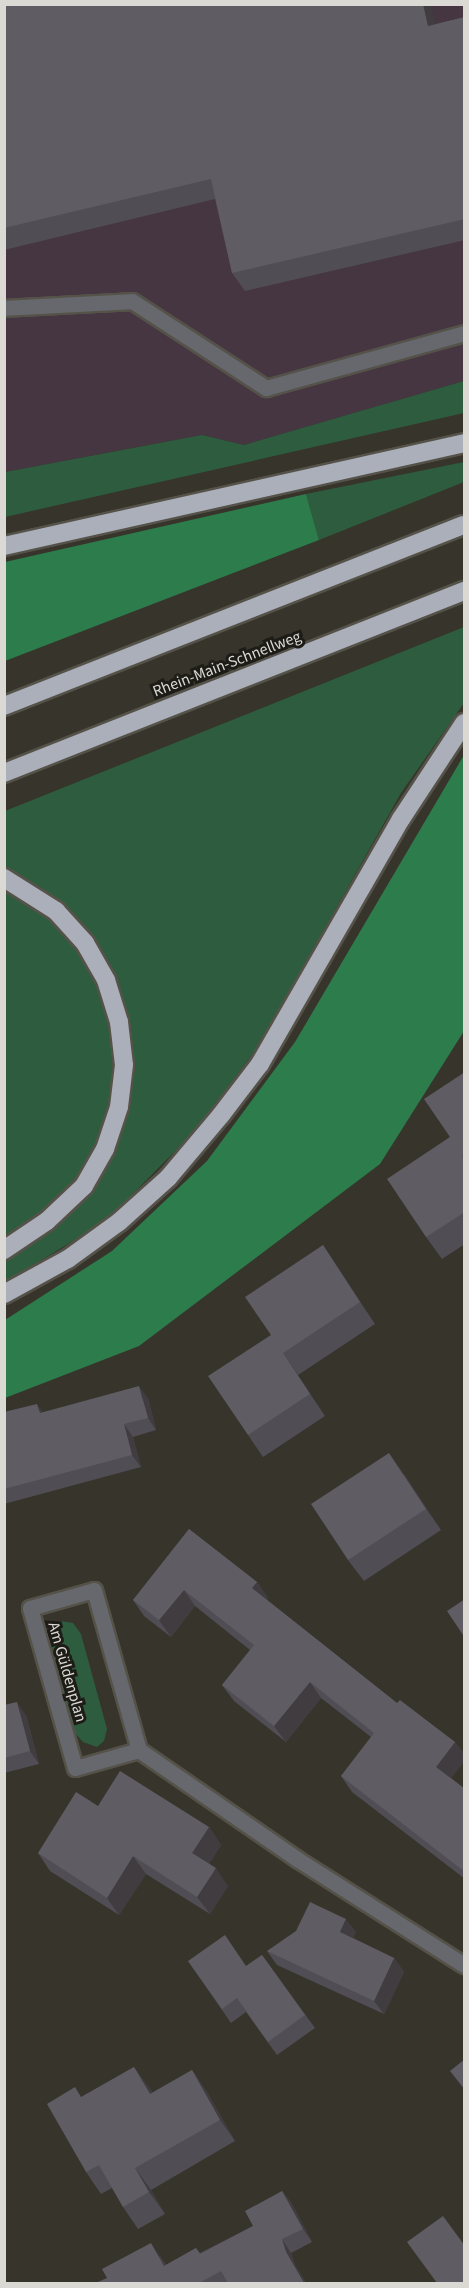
<!DOCTYPE html>
<html>
<head>
<meta charset="utf-8">
<style>
  body { margin:0 }
  #map { position:relative; width:469px; height:2288px; overflow:hidden; background:#37342b; font-family:"Source Sans 3",sans-serif }
  div>[style] { position:absolute }
  .industrial>* { inset:0; background:#463642 }
  .green>* { inset:0; background:#2d5d3e }
  .forest>* { inset:0; background:#2d7c4c }
  .roads { filter:drop-shadow(2px 0 #555249) drop-shadow(-2px 0 #555249) drop-shadow(0 2px #555249) drop-shadow(0 -2px #555249) }
  .lane>* { height:15px; margin:-7.5px; padding:0 7.5px; transform-origin:7.5px; border-radius:7.5px; background:#66686d }
  .street>* { height:15px; margin:-7.5px; padding:0 7.5px; transform-origin:7.5px; border-radius:7.5px; background:#66686d }
  .highway>* { height:18px; margin:-9px; padding:0 9px; transform-origin:9px; border-radius:9px; background:#aaafba }
  .wall>* { inset:0; background:#504d55 }
  .shaded-wall>* { inset:0; background:#403c3f }
  .building>* { inset:0; background:#5f5c63 }
  span { translate:-50% -50%; white-space:nowrap; text-align:center; line-height:1.15; -webkit-text-stroke:6px #1d1c17; paint-order:stroke }
  .street-label { font-size:16px; color:#dbd9d3 }
  .frame { position:absolute; inset:0; border:6px solid #dbd9d3; pointer-events:none }
</style>
</head>
<body>
<div id="map">
  <div class="industrial">
    <i style="clip-path:polygon(5px 5px,464px 5px,464px 381px,244px 445px,202px 435px,5px 472px)"></i>
  </div>
  <div class="green">
    <i style="clip-path:polygon(464px 381px,464px 413px,5px 517px,5px 472px,202px 435px,244px 445px)"></i>
    <i style="clip-path:polygon(464px 462px,464px 482px,319px 540px,306px 494px)"></i>
    <i style="clip-path:polygon(464px 627px,464px 703px,401px 793px,259px 1045px,198px 1128px,106px 1221px,5px 1282px,5px 811px)"></i>
    <i style="clip-path:polygon(61px 1621px,73px 1623px,81px 1634px,107px 1729px,104px 1741px,97px 1747px,83px 1742px,75px 1733px,51px 1644px,51px 1632px)"></i>
  </div>
  <div class="forest">
    <i style="clip-path:polygon(306px 494px,319px 540px,5px 661px,5px 562px)"></i>
    <i style="clip-path:polygon(464px 755px,464px 1031px,380px 1164px,139px 1346px,5px 1398px,5px 1320px,112px 1251px,207px 1161px,295px 1042px)"></i>
  </div>
  <div class="roads">
    <div class="lane">
      <i style="left:4px;top:308px;width:128px;rotate:-3.1deg"></i>
      <i style="left:132px;top:301px;width:160px;rotate:33deg"></i>
      <i style="left:266px;top:388px;width:205px;rotate:-15.5deg"></i>
    </div>
    <div class="street">
      <i style="left:139px;top:1750px;width:66px;rotate:164.3deg"></i>
      <i style="left:75px;top:1768px;width:166px;rotate:-105.7deg"></i>
      <i style="left:30px;top:1608px;width:66px;rotate:-15.7deg"></i>
      <i style="left:94px;top:1590px;width:166px;rotate:74.3deg"></i>
      <i style="left:139px;top:1750px;width:192px;rotate:34.6deg"></i>
      <i style="left:297px;top:1859px;width:198px;rotate:32.4deg"></i>
    </div>
    <div class="highway">
      <i style="left:4px;top:546px;width:471px;rotate:-12.6deg"></i>
      <i style="left:4px;top:706px;width:494px;rotate:-21.5deg"></i>
      <i style="left:4px;top:773px;width:495px;rotate:-21.6deg"></i>
      <i style="left:4px;top:878px;width:62px;rotate:32.4deg"></i>
      <i style="left:56px;top:911px;width:43px;rotate:47.8deg"></i>
      <i style="left:85px;top:943px;width:43px;rotate:60.4deg"></i>
      <i style="left:106px;top:980px;width:44px;rotate:72.8deg"></i>
      <i style="left:119px;top:1022px;width:43px;rotate:83.4deg"></i>
      <i style="left:124px;top:1065px;width:42px;rotate:96.8deg"></i>
      <i style="left:119px;top:1107px;width:44px;rotate:108.4deg"></i>
      <i style="left:105px;top:1149px;width:43px;rotate:119.6deg"></i>
      <i style="left:84px;top:1186px;width:51px;rotate:136.6deg"></i>
      <i style="left:47px;top:1221px;width:52px;rotate:146deg"></i>
      <i style="left:4px;top:1294px;width:73px;rotate:-28.7deg"></i>
      <i style="left:68px;top:1259px;width:63px;rotate:-36deg"></i>
      <i style="left:119px;top:1222px;width:66px;rotate:-41.9deg"></i>
      <i style="left:168px;top:1178px;width:82px;rotate:-49.9deg"></i>
      <i style="left:221px;top:1115px;width:64px;rotate:-52.6deg"></i>
      <i style="left:260px;top:1064px;width:283px;rotate:-60.1deg"></i>
      <i style="left:401px;top:819px;width:115px;rotate:-56.7deg"></i>
    </div>
  </div>
  <div class="wall">
    <i style="clip-path:polygon(4px 4px,436px 24px,465px 17px,465px 240px,245px 291px,232px 273px,215px 199px,4px 250px)"></i>
    <i style="clip-path:polygon(465px 1072px,465px 1244px,442px 1259px,426px 1237px)"></i>
    <i style="clip-path:polygon(323px 1245px,375px 1324px,298px 1375px,325px 1416px,263px 1457px,248px 1435px)"></i>
    <i style="clip-path:polygon(148px 1398px,156px 1430px,133px 1437px,141px 1467px,4px 1504px,4px 1412px,43px 1412px)"></i>
    <i style="clip-path:polygon(404px 1474px,441px 1530px,364px 1581px,348px 1560px)"></i>
    <i style="clip-path:polygon(189px 1529px,257px 1582px,268px 1598px,267px 1600px,397px 1703px,455px 1742px,465px 1755px,465px 1760px,451px 1778px,465px 1789px,465px 1879px,352px 1792px,341px 1776px,371px 1737px,321px 1698px,286px 1742px,234px 1701px,222px 1685px,250px 1650px,195px 1606px,171px 1637px,144px 1616px,133px 1600px)"></i>
    <i style="clip-path:polygon(4px 1705px,26px 1715px,39px 1764px,4px 1773px)"></i>
    <i style="clip-path:polygon(98px 1806px,209px 1827px,221px 1845px,209px 1864px,228px 1886px,210px 1914px,146px 1874px,119px 1915px,50px 1871px,38px 1853px)"></i>
    <i style="clip-path:polygon(356px 1932px,353px 1938px,394px 1958px,404px 1972px,384px 2014px,277px 1965px,267px 1951px)"></i>
    <i style="clip-path:polygon(262px 1955px,315px 2028px,277px 2055px,246px 2012px,231px 2023px,188px 1961px,246px 1966px)"></i>
    <i style="clip-path:polygon(134px 2067px,152px 2093px,192px 2070px,207px 2092px,235px 2141px,151px 2190px,165px 2214px,138px 2229px,123px 2207px,112px 2188px,101px 2194px,86px 2172px,82px 2097px)"></i>
    <i style="clip-path:polygon(282px 2191px,292px 2204px,312px 2242px,291px 2253px,295px 2265px,306px 2283px,96px 2283px,160px 2256px,166px 2265px,196px 2248px,200px 2253px,253px 2226px)"></i>
  </div>
  <div class="shaded-wall">
    <i style="clip-path:polygon(423px 4px,431px 4px,441px 44px,428px 26px)"></i>
    <i style="clip-path:polygon(323px 1245px,338px 1267px,375px 1324px,360px 1302px)"></i>
    <i style="clip-path:polygon(283px 1353px,298px 1375px,325px 1416px,310px 1394px)"></i>
    <i style="clip-path:polygon(139px 1386px,148px 1398px,156px 1430px,148px 1418px)"></i>
    <i style="clip-path:polygon(37px 1404px,46px 1416px,40px 1413px)"></i>
    <i style="clip-path:polygon(124px 1424px,133px 1437px,141px 1467px,132px 1455px)"></i>
    <i style="clip-path:polygon(389px 1453px,404px 1474px,441px 1530px,426px 1509px)"></i>
    <i style="clip-path:polygon(257px 1582px,268px 1598px,263px 1605px,252px 1588px)"></i>
    <i style="clip-path:polygon(184px 1590px,195px 1606px,171px 1637px,159px 1620px)"></i>
    <i style="clip-path:polygon(310px 1682px,321px 1698px,286px 1742px,274px 1726px)"></i>
    <i style="clip-path:polygon(17px 1702px,26px 1715px,39px 1764px,30px 1751px)"></i>
    <i style="clip-path:polygon(455px 1742px,465px 1755px,465px 1760px,447px 1783px,436px 1767px)"></i>
    <i style="clip-path:polygon(209px 1827px,221px 1845px,205px 1871px,192px 1853px)"></i>
    <i style="clip-path:polygon(133px 1856px,146px 1874px,119px 1915px,107px 1898px)"></i>
    <i style="clip-path:polygon(216px 1868px,228px 1886px,210px 1914px,197px 1897px)"></i>
    <i style="clip-path:polygon(346px 1919px,356px 1932px,350px 1946px,340px 1932px)"></i>
    <i style="clip-path:polygon(394px 1958px,404px 1972px,384px 2014px,374px 2001px)"></i>
    <i style="clip-path:polygon(134px 2067px,150px 2088px,165px 2116px,150px 2094px)"></i>
    <i style="clip-path:polygon(192px 2070px,207px 2092px,235px 2141px,220px 2120px)"></i>
    <i style="clip-path:polygon(135px 2168px,151px 2190px,165px 2214px,149px 2192px)"></i>
    <i style="clip-path:polygon(282px 2191px,292px 2204px,312px 2242px,303px 2229px)"></i>
    <i style="clip-path:polygon(282px 2239px,291px 2253px,295px 2265px,306px 2283px,304px 2283px,286px 2252px)"></i>
    <i style="clip-path:polygon(151px 2243px,160px 2256px,173px 2279px,164px 2266px)"></i>
  </div>
  <div class="building">
    <i style="clip-path:polygon(4px 4px,423px 4px,428px 26px,465px 17px,465px 219px,232px 273px,211px 179px,4px 228px)"></i>
    <i style="clip-path:polygon(465px 1072px,465px 1154px,462px 1155px,465px 1160px,465px 1212px,426px 1237px,387px 1179px,450px 1137px,424px 1099px)"></i>
    <i style="clip-path:polygon(323px 1245px,360px 1302px,283px 1353px,310px 1394px,248px 1435px,208px 1376px,271px 1335px,245px 1297px)"></i>
    <i style="clip-path:polygon(139px 1386px,148px 1418px,124px 1424px,132px 1455px,4px 1489px,4px 1412px,37px 1404px,40px 1413px)"></i>
    <i style="clip-path:polygon(389px 1453px,426px 1509px,348px 1560px,311px 1504px)"></i>
    <i style="clip-path:polygon(189px 1529px,257px 1582px,252px 1588px,397px 1703px,400px 1700px,455px 1742px,436px 1767px,465px 1789px,465px 1872px,341px 1776px,374px 1733px,310px 1682px,274px 1726px,222px 1685px,254px 1645px,184px 1590px,159px 1620px,133px 1600px)"></i>
    <i style="clip-path:polygon(465px 1599px,465px 1638px,447px 1611px)"></i>
    <i style="clip-path:polygon(17px 1702px,30px 1751px,4px 1758px,4px 1705px)"></i>
    <i style="clip-path:polygon(120px 1771px,209px 1827px,192px 1853px,216px 1868px,197px 1897px,133px 1856px,107px 1898px,38px 1853px,76px 1792px,98px 1806px)"></i>
    <i style="clip-path:polygon(310px 1902px,346px 1919px,340px 1932px,394px 1958px,374px 2001px,267px 1951px,296px 1931px)"></i>
    <i style="clip-path:polygon(225px 1935px,246px 1966px,262px 1955px,305px 2015px,268px 2042px,237px 1998px,222px 2009px,188px 1961px)"></i>
    <i style="clip-path:polygon(465px 2059px,465px 2090px,450px 2071px)"></i>
    <i style="clip-path:polygon(134px 2067px,150px 2094px,192px 2070px,220px 2120px,135px 2168px,149px 2192px,123px 2207px,99px 2165px,86px 2172px,47px 2104px,75px 2087px,81px 2097px)"></i>
    <i style="clip-path:polygon(282px 2191px,303px 2229px,282px 2239px,286px 2252px,304px 2283px,228px 2283px,221px 2271px,199px 2283px,96px 2283px,107px 2278px,102px 2269px,151px 2243px,164px 2266px,196px 2248px,200px 2254px,253px 2226px,245px 2211px)"></i>
    <i style="clip-path:polygon(443px 2216px,465px 2246px,465px 2283px,437px 2283px,407px 2242px)"></i>
  </div>
  <div class="street-label">
    <span style="left:227px;top:664px;rotate:-21deg">Rhein-Main-Schnellweg</span>
    <span style="left:67px;top:1672px;rotate:74deg">Am Güldenplan</span>
  </div>
  <div class="frame"></div>
</div>
</body>
</html>
